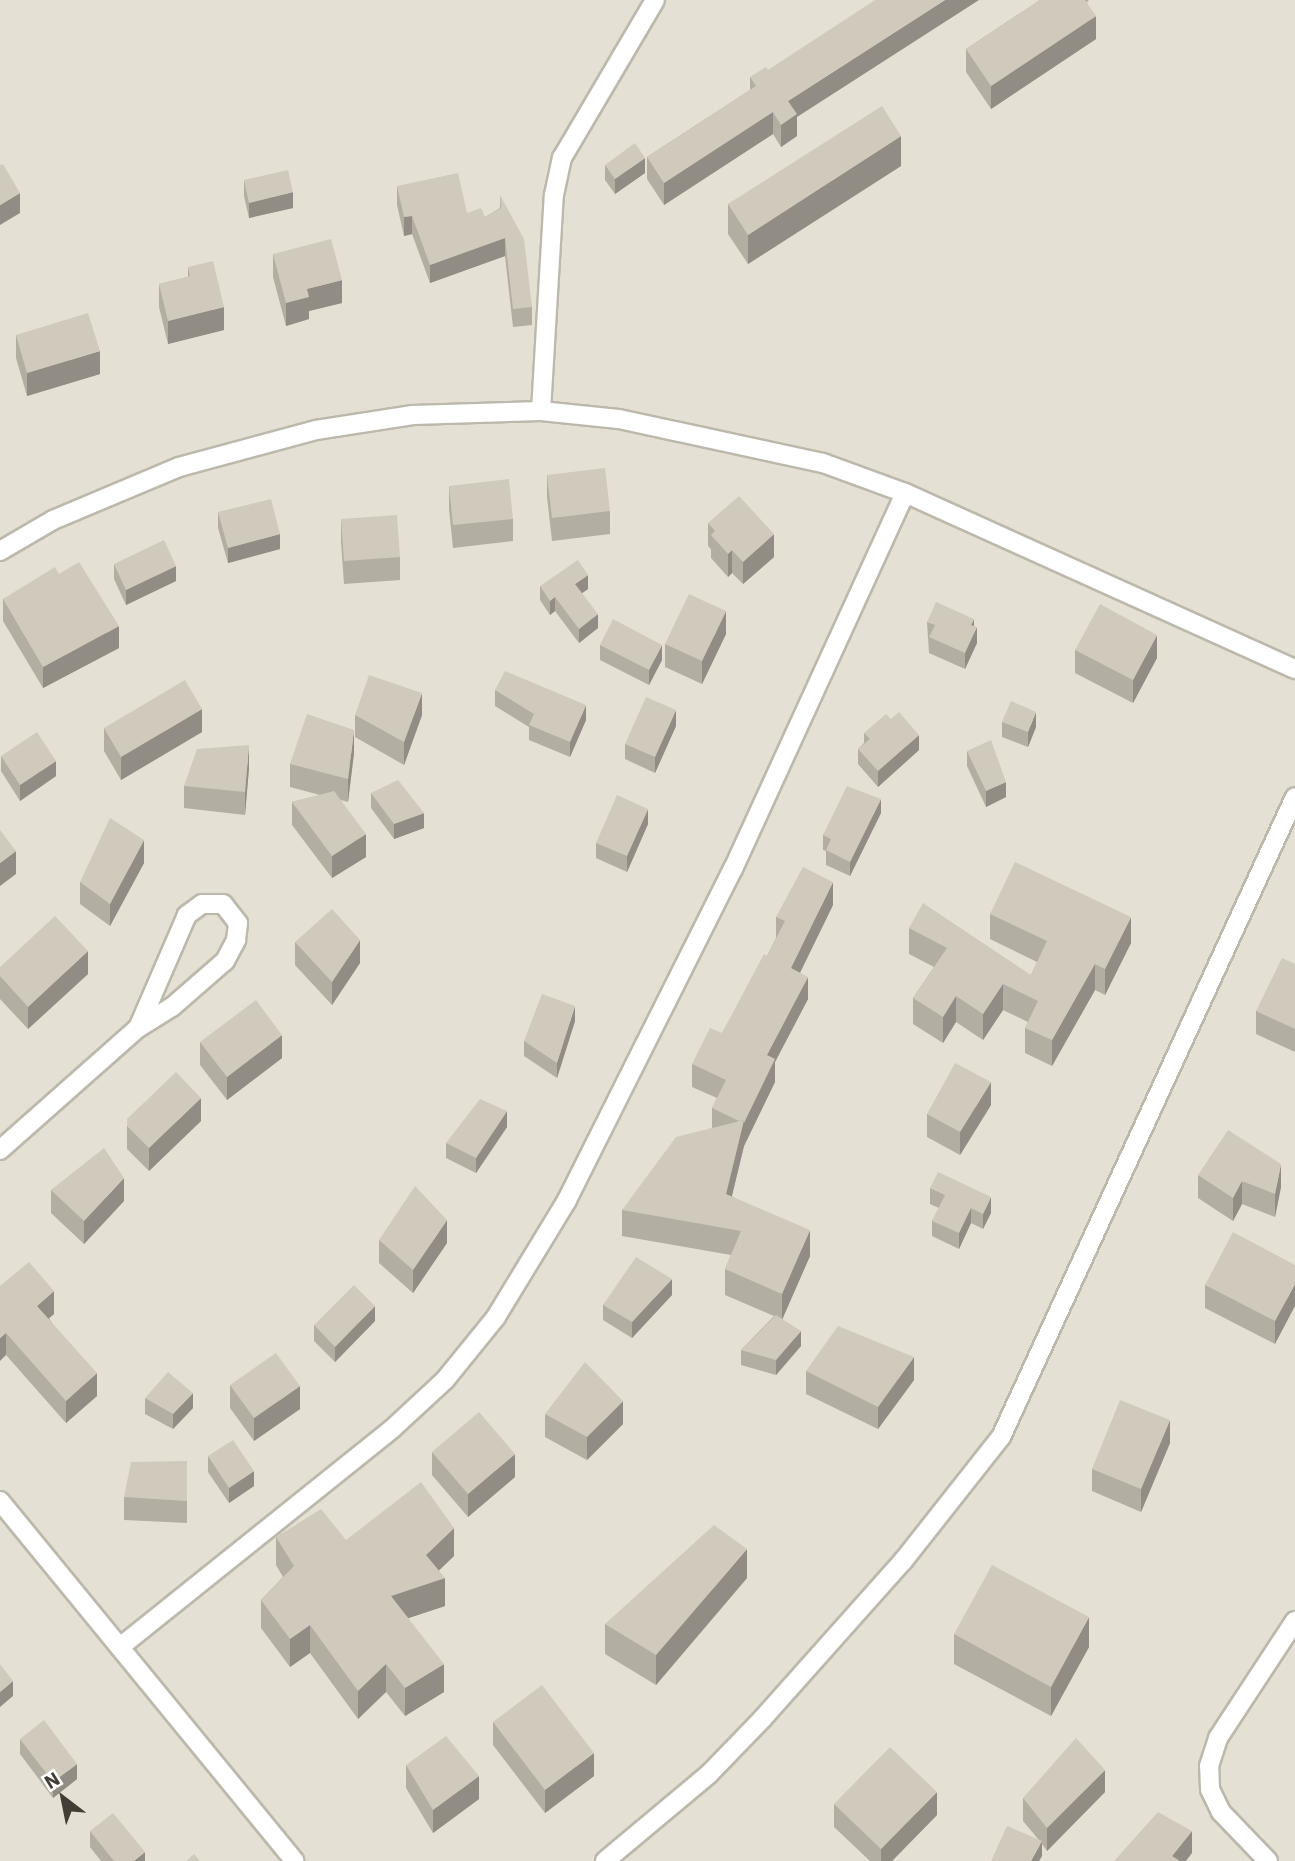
<!DOCTYPE html>
<html>
<head>
<meta charset="utf-8">
<style>
  body { margin:0 }
  #map { position:relative; width:1295px; height:1861px; overflow:hidden; background:#f0ede5; font-family:"IBM Plex Sans",sans-serif }
  div>[style] { position:absolute }
  .residential>* { inset:0; background:#e4e0d4 }
  .roads { filter:drop-shadow(2px 0 #bdb8ac) drop-shadow(-2px 0 #bdb8ac) drop-shadow(0 2px #bdb8ac) drop-shadow(0 -2px #bdb8ac) }
  .street>* { height:18px; margin:-9px; padding:0 9px; transform-origin:9px; border-radius:9px; background:#fff }
  .wall>* { inset:0; background:#b3aea2 }
  .shaded-wall>* { inset:0; background:#928d84 }
  .building>* { inset:0; background:#d0cabc }
  span { translate:-50% -50%; white-space:nowrap; text-align:center; line-height:1.15; -webkit-text-stroke:5px #fff; paint-order:stroke }
  .north { position:absolute; left:28px; top:1763px; width:70px; height:70px; -webkit-text-stroke:5px #fff; paint-order:stroke; rotate:328deg; font-size:19px; font-weight:700; line-height:28px; text-align:center; color:#423e35 }
  .north::after { content:''; display:block; margin:auto; width:24px; height:32px; background:#423e35; clip-path:polygon(50% 0,100% 100%,50% 72%,0 100%) }
</style>
</head>
<body>
<div id="map">
  <div class="residential">
    <i style="clip-path:polygon(0 0,1295px 0,1295px 1861px,0 1861px)"></i>
  </div>
  <div class="roads">
    <div class="street">
      <i style="left:541px;top:411px;width:216px;rotate:-86.6deg"></i>
      <i style="left:554px;top:195px;width:38px;rotate:-78deg"></i>
      <i style="left:562px;top:158px;width:183px;rotate:-59.5deg"></i>
      <i style="left:0;top:551px;width:61px;rotate:-30.3deg"></i>
      <i style="left:53px;top:520px;width:137px;rotate:-22.8deg"></i>
      <i style="left:179px;top:467px;width:142px;rotate:-15.1deg"></i>
      <i style="left:316px;top:430px;width:98px;rotate:-8.8deg"></i>
      <i style="left:413px;top:415px;width:128px;rotate:-1.8deg"></i>
      <i style="left:541px;top:411px;width:78px;rotate:5.9deg"></i>
      <i style="left:619px;top:419px;width:209px;rotate:12.2deg"></i>
      <i style="left:823px;top:463px;width:87px;rotate:20.1deg"></i>
      <i style="left:905px;top:493px;width:428px;rotate:24.3deg"></i>
      <i style="left:0;top:1150px;width:184px;rotate:-41.5deg"></i>
      <i style="left:138px;top:1028px;width:40px;rotate:-32deg"></i>
      <i style="left:172px;top:1007px;width:70px;rotate:-41deg"></i>
      <i style="left:225px;top:961px;width:24px;rotate:-62deg"></i>
      <i style="left:236px;top:940px;width:17px;rotate:-83deg"></i>
      <i style="left:238px;top:923px;width:24px;rotate:-128deg"></i>
      <i style="left:223px;top:904px;width:21px;rotate:180deg"></i>
      <i style="left:202px;top:904px;width:19px;rotate:144deg"></i>
      <i style="left:187px;top:915px;width:123px;rotate:113.4deg"></i>
      <i style="left:0;top:1501px;width:465px;rotate:50.7deg"></i>
      <i style="left:120px;top:1647px;width:349px;rotate:-38.7deg"></i>
      <i style="left:392px;top:1429px;width:72px;rotate:-42.8deg"></i>
      <i style="left:445px;top:1380px;width:81px;rotate:-51deg"></i>
      <i style="left:496px;top:1317px;width:137px;rotate:-58.7deg"></i>
      <i style="left:567px;top:1200px;width:370px;rotate:-63.4deg"></i>
      <i style="left:733px;top:869px;width:413px;rotate:-65.4deg"></i>
      <i style="left:605px;top:1861px;width:136px;rotate:-39.9deg"></i>
      <i style="left:709px;top:1774px;width:78px;rotate:-46deg"></i>
      <i style="left:763px;top:1718px;width:210px;rotate:-48.3deg"></i>
      <i style="left:903px;top:1561px;width:158px;rotate:-51.7deg"></i>
      <i style="left:1001px;top:1437px;width:704px;rotate:-65.33deg"></i>
      <i style="left:1268px;top:1861px;width:68px;rotate:-133.8deg"></i>
      <i style="left:1221px;top:1812px;width:25px;rotate:-116deg"></i>
      <i style="left:1210px;top:1789px;width:23px;rotate:-92deg"></i>
      <i style="left:1209px;top:1766px;width:29px;rotate:-72deg"></i>
      <i style="left:1218px;top:1738px;width:140px;rotate:-56.7deg"></i>
    </div>
  </div>
  <div class="wall">
    <i style="clip-path:polygon(1040px 0,1089px 0,1087px 2px,1096px 39px,991px 109px,966px 72px,966px 49px)"></i>
    <i style="clip-path:polygon(750px 77px,797px 117px,797px 136px,781px 147px,773px 134px,664px 205px,647px 179px,647px 157px,750px 90px)"></i>
    <i style="clip-path:polygon(605px 165px,645px 173px,615px 194px,605px 180px)"></i>
    <i style="clip-path:polygon(901px 166px,748px 264px,728px 234px,728px 204px)"></i>
    <i style="clip-path:polygon(244px 180px,293px 208px,249px 218px,244px 196px)"></i>
    <i style="clip-path:polygon(397px 186px,467px 213px,485px 217px,500px 208px,500px 195px,532px 307px,532px 325px,513px 327px,505px 256px,430px 283px,412px 234px,404px 236px,397px 205px)"></i>
    <i style="clip-path:polygon(273px 254px,342px 303px,309px 311px,309px 319px,286px 326px,273px 277px)"></i>
    <i style="clip-path:polygon(188px 267px,224px 330px,168px 344px,159px 307px,159px 284px,188px 277px)"></i>
    <i style="clip-path:polygon(16px 335px,100px 374px,27px 396px,16px 358px)"></i>
    <i style="clip-path:polygon(547px 475px,610px 511px,610px 534px,552px 541px,547px 497px)"></i>
    <i style="clip-path:polygon(449px 486px,513px 519px,513px 541px,453px 548px,449px 509px)"></i>
    <i style="clip-path:polygon(218px 512px,280px 549px,228px 563px,218px 528px)"></i>
    <i style="clip-path:polygon(341px 519px,400px 557px,400px 580px,344px 584px,341px 542px)"></i>
    <i style="clip-path:polygon(708px 523px,774px 557px,743px 584px,732px 573px,728px 577px,711px 558px,711px 549px,708px 546px)"></i>
    <i style="clip-path:polygon(114px 564px,176px 581px,126px 605px,114px 579px)"></i>
    <i style="clip-path:polygon(59px 574px,119px 648px,43px 688px,3px 621px,3px 599px)"></i>
    <i style="clip-path:polygon(540px 586px,588px 589px,582px 593px,598px 628px,579px 643px,555px 611px,550px 615px,540px 600px)"></i>
    <i style="clip-path:polygon(927px 622px,974px 626px,977px 643px,965px 669px,929px 653px)"></i>
    <i style="clip-path:polygon(726px 634px,702px 684px,665px 667px,665px 644px)"></i>
    <i style="clip-path:polygon(600px 645px,662px 660px,649px 685px,600px 660px)"></i>
    <i style="clip-path:polygon(1075px 650px,1157px 658px,1133px 703px,1075px 673px)"></i>
    <i style="clip-path:polygon(495px 690px,586px 720px,570px 757px,529px 740px,529px 727px,495px 706px)"></i>
    <i style="clip-path:polygon(355px 715px,422px 715px,404px 765px,355px 737px)"></i>
    <i style="clip-path:polygon(1002px 722px,1036px 727px,1028px 747px,1002px 737px)"></i>
    <i style="clip-path:polygon(676px 726px,655px 773px,625px 759px,625px 744px)"></i>
    <i style="clip-path:polygon(104px 728px,202px 732px,121px 780px,104px 751px)"></i>
    <i style="clip-path:polygon(864px 733px,919px 750px,878px 787px,858px 764px,858px 749px,864px 743px)"></i>
    <i style="clip-path:polygon(967px 751px,1006px 797px,986px 807px,967px 766px)"></i>
    <i style="clip-path:polygon(354px 753px,348px 802px,341px 800px,366px 857px,332px 878px,292px 825px,292px 802px,320px 795px,290px 787px,290px 764px)"></i>
    <i style="clip-path:polygon(1px 756px,56px 776px,20px 801px,1px 771px)"></i>
    <i style="clip-path:polygon(249px 768px,245px 815px,184px 808px,184px 786px)"></i>
    <i style="clip-path:polygon(371px 793px,424px 828px,394px 839px,371px 808px)"></i>
    <i style="clip-path:polygon(881px 813px,850px 876px,826px 865px,826px 851px,823px 850px,823px 835px)"></i>
    <i style="clip-path:polygon(648px 824px,627px 872px,596px 858px,596px 843px)"></i>
    <i style="clip-path:polygon(144px 863px,110px 926px,80px 904px,80px 882px)"></i>
    <i style="clip-path:polygon(833px 905px,800px 973px,808px 999px,775px 1062px,775px 1082px,744px 1146px,732px 1196px,810px 1256px,782px 1319px,801px 1346px,776px 1375px,741px 1365px,741px 1350px,774px 1316px,725px 1295px,725px 1269px,731px 1255px,622px 1236px,622px 1210px,712px 1128px,712px 1108px,717px 1098px,692px 1087px,692px 1064px,722px 1033px,767px 956px,776px 938px,776px 917px)"></i>
    <i style="clip-path:polygon(990px 914px,1131px 943px,1105px 995px,1095px 990px,1052px 1066px,1025px 1053px,1025px 1028px,1028px 1022px,1003px 1010px,983px 1040px,956px 1022px,943px 1043px,913px 1024px,913px 998px,934px 967px,909px 954px,909px 928px,1031px 975px,1037px 962px,990px 939px)"></i>
    <i style="clip-path:polygon(295px 942px,360px 963px,332px 1005px,295px 965px)"></i>
    <i style="clip-path:polygon(1295px 964px,1295px 1052px,1256px 1034px,1256px 1011px)"></i>
    <i style="clip-path:polygon(0 967px,88px 974px,28px 1029px,0 999px)"></i>
    <i style="clip-path:polygon(575px 1021px,557px 1078px,524px 1056px,524px 1041px)"></i>
    <i style="clip-path:polygon(200px 1042px,282px 1058px,227px 1100px,200px 1065px)"></i>
    <i style="clip-path:polygon(991px 1105px,960px 1155px,927px 1137px,927px 1114px)"></i>
    <i style="clip-path:polygon(127px 1119px,201px 1121px,149px 1171px,127px 1149px)"></i>
    <i style="clip-path:polygon(507px 1127px,476px 1173px,446px 1158px,446px 1143px)"></i>
    <i style="clip-path:polygon(1198px 1175px,1281px 1187px,1275px 1217px,1242px 1204px,1233px 1221px,1198px 1198px)"></i>
    <i style="clip-path:polygon(930px 1188px,991px 1213px,983px 1229px,971px 1223px,959px 1249px,932px 1236px,932px 1221px,939px 1208px,930px 1204px)"></i>
    <i style="clip-path:polygon(51px 1190px,124px 1201px,84px 1244px,51px 1213px)"></i>
    <i style="clip-path:polygon(379px 1240px,447px 1243px,413px 1293px,379px 1263px)"></i>
    <i style="clip-path:polygon(1295px 1265px,1275px 1344px,1205px 1308px,1205px 1285px)"></i>
    <i style="clip-path:polygon(0 1286px,54px 1314px,49px 1318px,97px 1396px,66px 1423px,6px 1355px)"></i>
    <i style="clip-path:polygon(672px 1295px,632px 1338px,603px 1320px,603px 1305px)"></i>
    <i style="clip-path:polygon(375px 1321px,335px 1362px,314px 1341px,314px 1325px)"></i>
    <i style="clip-path:polygon(806px 1371px,914px 1380px,878px 1429px,806px 1394px)"></i>
    <i style="clip-path:polygon(230px 1385px,300px 1409px,254px 1441px,230px 1408px)"></i>
    <i style="clip-path:polygon(145px 1398px,193px 1408px,173px 1429px,145px 1414px)"></i>
    <i style="clip-path:polygon(545px 1414px,623px 1424px,587px 1460px,545px 1437px)"></i>
    <i style="clip-path:polygon(1170px 1443px,1141px 1512px,1092px 1491px,1092px 1469px)"></i>
    <i style="clip-path:polygon(432px 1452px,515px 1477px,468px 1517px,432px 1475px)"></i>
    <i style="clip-path:polygon(208px 1456px,254px 1486px,229px 1503px,208px 1472px)"></i>
    <i style="clip-path:polygon(187px 1461px,187px 1523px,124px 1520px,124px 1497px)"></i>
    <i style="clip-path:polygon(276px 1537px,346px 1540px,454px 1556px,439px 1570px,445px 1606px,408px 1618px,444px 1692px,405px 1716px,386px 1692px,358px 1719px,310px 1653px,290px 1667px,261px 1628px,261px 1600px,283px 1577px,276px 1565px)"></i>
    <i style="clip-path:polygon(747px 1578px,656px 1685px,605px 1654px,605px 1624px)"></i>
    <i style="clip-path:polygon(954px 1634px,1089px 1647px,1051px 1716px,954px 1664px)"></i>
    <i style="clip-path:polygon(493px 1722px,594px 1776px,545px 1813px,493px 1745px)"></i>
    <i style="clip-path:polygon(20px 1739px,77px 1779px,53px 1798px,20px 1754px)"></i>
    <i style="clip-path:polygon(406px 1765px,479px 1799px,433px 1833px,406px 1788px)"></i>
    <i style="clip-path:polygon(1105px 1792px,1047px 1851px,1042px 1844px,1042px 1856px,1038px 1839px,1023px 1821px,1023px 1798px)"></i>
    <i style="clip-path:polygon(834px 1804px,937px 1815px,892px 1861px,870px 1861px,834px 1827px)"></i>
    <i style="clip-path:polygon(90px 1831px,145px 1861px,101px 1861px,90px 1847px)"></i>
  </div>
  <div class="shaded-wall">
    <i style="clip-path:polygon(945px 0,979px 0,797px 117px,797px 136px,781px 147px,781px 125px,788px 101px)"></i>
    <i style="clip-path:polygon(1096px 16px,1096px 39px,991px 109px,991px 86px)"></i>
    <i style="clip-path:polygon(773px 112px,773px 134px,664px 205px,664px 183px)"></i>
    <i style="clip-path:polygon(901px 136px,901px 166px,748px 264px,748px 235px)"></i>
    <i style="clip-path:polygon(645px 158px,645px 173px,615px 194px,615px 179px)"></i>
    <i style="clip-path:polygon(293px 192px,293px 208px,249px 218px,249px 203px)"></i>
    <i style="clip-path:polygon(20px 193px,20px 213px,0 225px,0 205px)"></i>
    <i style="clip-path:polygon(412px 216px,412px 234px,404px 236px,404px 217px)"></i>
    <i style="clip-path:polygon(505px 238px,505px 256px,430px 283px,430px 265px)"></i>
    <i style="clip-path:polygon(342px 280px,342px 303px,309px 311px,309px 319px,286px 326px,286px 303px,307px 289px)"></i>
    <i style="clip-path:polygon(224px 307px,224px 330px,168px 344px,168px 321px)"></i>
    <i style="clip-path:polygon(100px 351px,100px 374px,27px 396px,27px 373px)"></i>
    <i style="clip-path:polygon(280px 534px,280px 549px,228px 563px,228px 548px)"></i>
    <i style="clip-path:polygon(774px 534px,774px 557px,743px 584px,743px 562px)"></i>
    <i style="clip-path:polygon(732px 550px,732px 573px,728px 577px,728px 554px)"></i>
    <i style="clip-path:polygon(176px 566px,176px 581px,126px 605px,126px 590px)"></i>
    <i style="clip-path:polygon(588px 575px,588px 589px,575px 598px,575px 584px)"></i>
    <i style="clip-path:polygon(555px 597px,555px 611px,550px 615px,550px 601px)"></i>
    <i style="clip-path:polygon(726px 611px,726px 634px,702px 684px,702px 661px)"></i>
    <i style="clip-path:polygon(598px 614px,598px 628px,579px 643px,579px 629px)"></i>
    <i style="clip-path:polygon(974px 619px,974px 633px,977px 627px,977px 643px,965px 669px,965px 653px,971px 625px)"></i>
    <i style="clip-path:polygon(119px 626px,119px 648px,43px 688px,43px 667px)"></i>
    <i style="clip-path:polygon(1157px 635px,1157px 658px,1133px 703px,1133px 680px)"></i>
    <i style="clip-path:polygon(662px 645px,662px 660px,649px 685px,649px 670px)"></i>
    <i style="clip-path:polygon(422px 693px,422px 715px,404px 765px,404px 742px)"></i>
    <i style="clip-path:polygon(586px 705px,586px 720px,570px 757px,570px 742px)"></i>
    <i style="clip-path:polygon(202px 709px,202px 732px,121px 780px,121px 757px)"></i>
    <i style="clip-path:polygon(676px 710px,676px 726px,655px 773px,655px 757px)"></i>
    <i style="clip-path:polygon(1036px 712px,1036px 727px,1028px 747px,1028px 732px)"></i>
    <i style="clip-path:polygon(354px 730px,354px 753px,348px 802px,348px 779px)"></i>
    <i style="clip-path:polygon(919px 735px,919px 750px,878px 787px,878px 771px)"></i>
    <i style="clip-path:polygon(249px 745px,249px 768px,245px 815px,245px 792px)"></i>
    <i style="clip-path:polygon(56px 761px,56px 776px,20px 801px,20px 785px)"></i>
    <i style="clip-path:polygon(1006px 782px,1006px 797px,986px 807px,986px 791px)"></i>
    <i style="clip-path:polygon(881px 799px,881px 813px,850px 876px,850px 862px)"></i>
    <i style="clip-path:polygon(648px 809px,648px 824px,627px 872px,627px 856px)"></i>
    <i style="clip-path:polygon(424px 813px,424px 828px,394px 839px,394px 824px)"></i>
    <i style="clip-path:polygon(366px 834px,366px 857px,332px 878px,332px 856px)"></i>
    <i style="clip-path:polygon(144px 840px,144px 863px,110px 926px,110px 904px)"></i>
    <i style="clip-path:polygon(16px 851px,16px 874px,0 886px,0 863px)"></i>
    <i style="clip-path:polygon(833px 882px,833px 905px,791px 991px,791px 968px)"></i>
    <i style="clip-path:polygon(1131px 917px,1131px 943px,1105px 995px,1105px 969px)"></i>
    <i style="clip-path:polygon(360px 940px,360px 963px,332px 1005px,332px 982px)"></i>
    <i style="clip-path:polygon(88px 951px,88px 974px,28px 1029px,28px 1007px)"></i>
    <i style="clip-path:polygon(1095px 964px,1095px 990px,1052px 1066px,1052px 1040px)"></i>
    <i style="clip-path:polygon(808px 977px,808px 999px,775px 1062px,775px 1082px,744px 1146px,726px 1220px,726px 1194px,744px 1120px,767px 1055px)"></i>
    <i style="clip-path:polygon(1003px 984px,1003px 1010px,983px 1040px,983px 1014px)"></i>
    <i style="clip-path:polygon(956px 996px,956px 1022px,943px 1043px,943px 1017px)"></i>
    <i style="clip-path:polygon(575px 1006px,575px 1021px,557px 1078px,557px 1063px)"></i>
    <i style="clip-path:polygon(282px 1035px,282px 1058px,227px 1100px,227px 1077px)"></i>
    <i style="clip-path:polygon(991px 1082px,991px 1105px,960px 1155px,960px 1132px)"></i>
    <i style="clip-path:polygon(201px 1098px,201px 1121px,149px 1171px,149px 1148px)"></i>
    <i style="clip-path:polygon(507px 1111px,507px 1127px,476px 1173px,476px 1158px)"></i>
    <i style="clip-path:polygon(1281px 1164px,1281px 1187px,1275px 1217px,1275px 1194px)"></i>
    <i style="clip-path:polygon(124px 1178px,124px 1201px,84px 1244px,84px 1221px)"></i>
    <i style="clip-path:polygon(1242px 1181px,1242px 1204px,1233px 1221px,1233px 1198px)"></i>
    <i style="clip-path:polygon(991px 1197px,991px 1213px,983px 1229px,983px 1214px)"></i>
    <i style="clip-path:polygon(971px 1208px,971px 1223px,959px 1249px,959px 1233px)"></i>
    <i style="clip-path:polygon(447px 1220px,447px 1243px,413px 1293px,413px 1270px)"></i>
    <i style="clip-path:polygon(810px 1230px,810px 1256px,782px 1320px,782px 1294px)"></i>
    <i style="clip-path:polygon(672px 1279px,672px 1295px,632px 1338px,632px 1322px)"></i>
    <i style="clip-path:polygon(1295px 1284px,1295px 1306px,1275px 1344px,1275px 1321px)"></i>
    <i style="clip-path:polygon(54px 1291px,54px 1314px,37px 1328px,37px 1306px)"></i>
    <i style="clip-path:polygon(375px 1306px,375px 1321px,335px 1362px,335px 1347px)"></i>
    <i style="clip-path:polygon(801px 1331px,801px 1346px,776px 1375px,776px 1360px)"></i>
    <i style="clip-path:polygon(6px 1333px,6px 1355px,0 1361px,0 1338px)"></i>
    <i style="clip-path:polygon(914px 1357px,914px 1380px,878px 1429px,878px 1407px)"></i>
    <i style="clip-path:polygon(97px 1373px,97px 1396px,66px 1423px,66px 1401px)"></i>
    <i style="clip-path:polygon(300px 1386px,300px 1409px,254px 1441px,254px 1418px)"></i>
    <i style="clip-path:polygon(193px 1393px,193px 1408px,173px 1429px,173px 1414px)"></i>
    <i style="clip-path:polygon(623px 1401px,623px 1424px,587px 1460px,587px 1437px)"></i>
    <i style="clip-path:polygon(1170px 1420px,1170px 1443px,1141px 1512px,1141px 1489px)"></i>
    <i style="clip-path:polygon(515px 1454px,515px 1477px,468px 1517px,468px 1494px)"></i>
    <i style="clip-path:polygon(254px 1471px,254px 1486px,229px 1503px,229px 1488px)"></i>
    <i style="clip-path:polygon(454px 1528px,454px 1556px,426px 1583px,426px 1555px)"></i>
    <i style="clip-path:polygon(747px 1549px,747px 1578px,656px 1685px,656px 1655px)"></i>
    <i style="clip-path:polygon(445px 1578px,445px 1606px,391px 1624px,391px 1596px)"></i>
    <i style="clip-path:polygon(1089px 1617px,1089px 1647px,1051px 1716px,1051px 1687px)"></i>
    <i style="clip-path:polygon(310px 1625px,310px 1653px,290px 1667px,290px 1639px)"></i>
    <i style="clip-path:polygon(386px 1664px,386px 1692px,358px 1719px,358px 1691px)"></i>
    <i style="clip-path:polygon(444px 1664px,444px 1692px,405px 1716px,405px 1688px)"></i>
    <i style="clip-path:polygon(13px 1681px,13px 1696px,0 1707px,0 1692px)"></i>
    <i style="clip-path:polygon(594px 1753px,594px 1776px,545px 1813px,545px 1790px)"></i>
    <i style="clip-path:polygon(77px 1764px,77px 1779px,53px 1798px,53px 1782px)"></i>
    <i style="clip-path:polygon(1105px 1770px,1105px 1792px,1047px 1851px,1047px 1828px)"></i>
    <i style="clip-path:polygon(479px 1776px,479px 1799px,433px 1833px,433px 1810px)"></i>
    <i style="clip-path:polygon(937px 1792px,937px 1815px,892px 1861px,881px 1861px,881px 1849px)"></i>
    <i style="clip-path:polygon(1192px 1831px,1192px 1853px,1186px 1861px,1172px 1861px,1172px 1856px)"></i>
    <i style="clip-path:polygon(1042px 1841px,1042px 1856px,1039px 1861px,1031px 1861px)"></i>
    <i style="clip-path:polygon(145px 1852px,145px 1861px,134px 1861px)"></i>
  </div>
  <div class="building">
    <i style="clip-path:polygon(875px 0,945px 0,788px 101px,797px 114px,781px 125px,773px 112px,664px 183px,647px 157px,756px 86px,750px 77px,766px 67px,768px 70px)"></i>
    <i style="clip-path:polygon(1040px 0,1085px 0,1096px 16px,991px 86px,966px 49px)"></i>
    <i style="clip-path:polygon(882px 106px,901px 136px,748px 235px,728px 204px)"></i>
    <i style="clip-path:polygon(635px 143px,645px 158px,615px 179px,605px 165px)"></i>
    <i style="clip-path:polygon(3px 164px,20px 193px,0 205px,0 165px)"></i>
    <i style="clip-path:polygon(288px 170px,293px 192px,249px 203px,244px 180px)"></i>
    <i style="clip-path:polygon(458px 173px,467px 213px,481px 208px,485px 217px,501px 208px,500px 195px,524px 239px,532px 307px,513px 309px,505px 238px,430px 265px,412px 216px,404px 217px,397px 186px)"></i>
    <i style="clip-path:polygon(331px 239px,342px 280px,307px 289px,309px 297px,286px 303px,273px 254px)"></i>
    <i style="clip-path:polygon(213px 261px,224px 307px,168px 321px,159px 284px,190px 276px,188px 267px)"></i>
    <i style="clip-path:polygon(88px 313px,100px 351px,27px 373px,16px 335px)"></i>
    <i style="clip-path:polygon(605px 468px,610px 511px,552px 518px,547px 475px)"></i>
    <i style="clip-path:polygon(509px 479px,513px 519px,453px 525px,449px 486px)"></i>
    <i style="clip-path:polygon(739px 496px,774px 534px,743px 562px,732px 550px,728px 554px,711px 535px,715px 531px,708px 523px)"></i>
    <i style="clip-path:polygon(271px 499px,280px 534px,228px 548px,218px 512px)"></i>
    <i style="clip-path:polygon(397px 515px,400px 557px,344px 561px,341px 519px)"></i>
    <i style="clip-path:polygon(164px 540px,176px 566px,126px 590px,114px 564px)"></i>
    <i style="clip-path:polygon(578px 560px,588px 575px,575px 584px,598px 614px,579px 629px,555px 597px,550px 601px,540px 586px)"></i>
    <i style="clip-path:polygon(79px 562px,119px 626px,43px 667px,3px 599px,55px 567px,59px 574px)"></i>
    <i style="clip-path:polygon(689px 594px,726px 611px,702px 661px,665px 644px)"></i>
    <i style="clip-path:polygon(936px 602px,974px 619px,971px 625px,977px 627px,965px 653px,929px 637px,935px 625px,927px 622px)"></i>
    <i style="clip-path:polygon(1100px 604px,1157px 635px,1133px 680px,1075px 650px)"></i>
    <i style="clip-path:polygon(613px 619px,662px 645px,649px 670px,600px 645px)"></i>
    <i style="clip-path:polygon(505px 671px,586px 705px,570px 742px,529px 725px,534px 714px,495px 690px)"></i>
    <i style="clip-path:polygon(369px 675px,422px 693px,404px 742px,355px 715px)"></i>
    <i style="clip-path:polygon(185px 680px,202px 709px,121px 757px,104px 728px)"></i>
    <i style="clip-path:polygon(646px 697px,676px 710px,655px 757px,625px 744px)"></i>
    <i style="clip-path:polygon(1011px 701px,1036px 712px,1028px 732px,1002px 722px)"></i>
    <i style="clip-path:polygon(899px 712px,919px 735px,878px 771px,858px 749px,870px 739px,864px 733px,886px 714px,891px 719px)"></i>
    <i style="clip-path:polygon(307px 714px,354px 730px,348px 779px,290px 764px)"></i>
    <i style="clip-path:polygon(37px 732px,56px 761px,20px 785px,1px 756px)"></i>
    <i style="clip-path:polygon(991px 740px,1006px 782px,986px 791px,967px 751px)"></i>
    <i style="clip-path:polygon(249px 745px,245px 792px,184px 786px,197px 749px)"></i>
    <i style="clip-path:polygon(398px 780px,424px 813px,394px 824px,371px 793px)"></i>
    <i style="clip-path:polygon(847px 786px,881px 799px,850px 862px,826px 850px,831px 839px,823px 835px)"></i>
    <i style="clip-path:polygon(334px 791px,366px 834px,332px 856px,292px 802px)"></i>
    <i style="clip-path:polygon(617px 795px,648px 809px,627px 856px,596px 843px)"></i>
    <i style="clip-path:polygon(110px 818px,144px 840px,110px 904px,80px 882px)"></i>
    <i style="clip-path:polygon(0 830px,16px 851px,0 863px)"></i>
    <i style="clip-path:polygon(1015px 862px,1131px 917px,1105px 969px,1095px 964px,1052px 1040px,1025px 1028px,1038px 1001px,1003px 984px,983px 1014px,956px 996px,943px 1017px,913px 998px,947px 948px,909px 928px,923px 903px,1031px 975px,1047px 941px,990px 914px)"></i>
    <i style="clip-path:polygon(803px 867px,833px 882px,791px 968px,808px 977px,767px 1055px,775px 1059px,744px 1123px,744px 1120px,739px 1121px,712px 1108px,726px 1080px,692px 1064px,710px 1028px,722px 1033px,764px 954px,767px 956px,785px 921px,776px 917px)"></i>
    <i style="clip-path:polygon(332px 909px,360px 940px,332px 982px,295px 942px)"></i>
    <i style="clip-path:polygon(55px 916px,88px 951px,28px 1007px,0 976px,0 967px)"></i>
    <i style="clip-path:polygon(1282px 958px,1295px 964px,1295px 1029px,1256px 1011px)"></i>
    <i style="clip-path:polygon(542px 994px,575px 1006px,557px 1063px,524px 1041px)"></i>
    <i style="clip-path:polygon(256px 1000px,282px 1035px,227px 1077px,200px 1042px)"></i>
    <i style="clip-path:polygon(955px 1063px,991px 1082px,960px 1132px,927px 1114px)"></i>
    <i style="clip-path:polygon(176px 1072px,201px 1098px,149px 1148px,127px 1126px,127px 1119px)"></i>
    <i style="clip-path:polygon(480px 1099px,507px 1111px,476px 1158px,446px 1143px)"></i>
    <i style="clip-path:polygon(744px 1120px,726px 1194px,810px 1230px,782px 1294px,725px 1269px,741px 1231px,622px 1210px,676px 1137px)"></i>
    <i style="clip-path:polygon(1228px 1130px,1281px 1164px,1275px 1194px,1242px 1181px,1233px 1198px,1198px 1175px)"></i>
    <i style="clip-path:polygon(104px 1148px,124px 1178px,84px 1221px,51px 1190px)"></i>
    <i style="clip-path:polygon(938px 1172px,991px 1197px,983px 1214px,971px 1208px,959px 1233px,932px 1221px,945px 1195px,930px 1188px)"></i>
    <i style="clip-path:polygon(415px 1186px,447px 1220px,413px 1270px,379px 1240px)"></i>
    <i style="clip-path:polygon(1233px 1232px,1295px 1265px,1295px 1284px,1275px 1321px,1205px 1285px)"></i>
    <i style="clip-path:polygon(636px 1257px,672px 1279px,632px 1322px,603px 1305px)"></i>
    <i style="clip-path:polygon(29px 1262px,54px 1291px,37px 1306px,97px 1373px,66px 1401px,6px 1333px,0 1338px,0 1286px)"></i>
    <i style="clip-path:polygon(354px 1285px,375px 1306px,335px 1347px,314px 1325px)"></i>
    <i style="clip-path:polygon(776px 1315px,801px 1331px,776px 1360px,741px 1350px)"></i>
    <i style="clip-path:polygon(838px 1326px,914px 1357px,878px 1407px,806px 1371px)"></i>
    <i style="clip-path:polygon(276px 1353px,300px 1386px,254px 1418px,230px 1385px)"></i>
    <i style="clip-path:polygon(585px 1362px,623px 1401px,587px 1437px,545px 1414px)"></i>
    <i style="clip-path:polygon(168px 1372px,193px 1393px,173px 1414px,145px 1398px)"></i>
    <i style="clip-path:polygon(1120px 1400px,1170px 1420px,1141px 1489px,1092px 1469px)"></i>
    <i style="clip-path:polygon(479px 1412px,515px 1454px,468px 1494px,432px 1452px)"></i>
    <i style="clip-path:polygon(233px 1440px,254px 1471px,229px 1488px,208px 1456px)"></i>
    <i style="clip-path:polygon(187px 1461px,187px 1501px,124px 1497px,131px 1462px)"></i>
    <i style="clip-path:polygon(421px 1482px,454px 1528px,426px 1555px,445px 1578px,391px 1596px,444px 1664px,405px 1688px,386px 1664px,358px 1691px,310px 1625px,290px 1639px,261px 1600px,294px 1566px,276px 1537px,321px 1509px,346px 1540px)"></i>
    <i style="clip-path:polygon(714px 1525px,747px 1549px,656px 1655px,605px 1624px)"></i>
    <i style="clip-path:polygon(992px 1565px,1089px 1617px,1051px 1687px,954px 1634px)"></i>
    <i style="clip-path:polygon(0 1664px,13px 1681px,0 1692px)"></i>
    <i style="clip-path:polygon(542px 1685px,594px 1753px,545px 1790px,493px 1722px)"></i>
    <i style="clip-path:polygon(44px 1720px,77px 1764px,53px 1782px,20px 1739px)"></i>
    <i style="clip-path:polygon(446px 1736px,479px 1776px,433px 1810px,406px 1765px)"></i>
    <i style="clip-path:polygon(1076px 1738px,1105px 1770px,1047px 1828px,1023px 1798px)"></i>
    <i style="clip-path:polygon(890px 1747px,937px 1792px,881px 1849px,834px 1804px)"></i>
    <i style="clip-path:polygon(1158px 1812px,1192px 1831px,1172px 1856px,1180px 1861px,1114px 1861px)"></i>
    <i style="clip-path:polygon(113px 1813px,145px 1852px,134px 1861px,114px 1861px,90px 1831px)"></i>
    <i style="clip-path:polygon(1007px 1826px,1042px 1841px,1031px 1861px,991px 1861px)"></i>
    <i style="clip-path:polygon(194px 1854px,200px 1861px,186px 1861px)"></i>
  </div>
  <div class="north">N</div>
</div>
</body>
</html>
